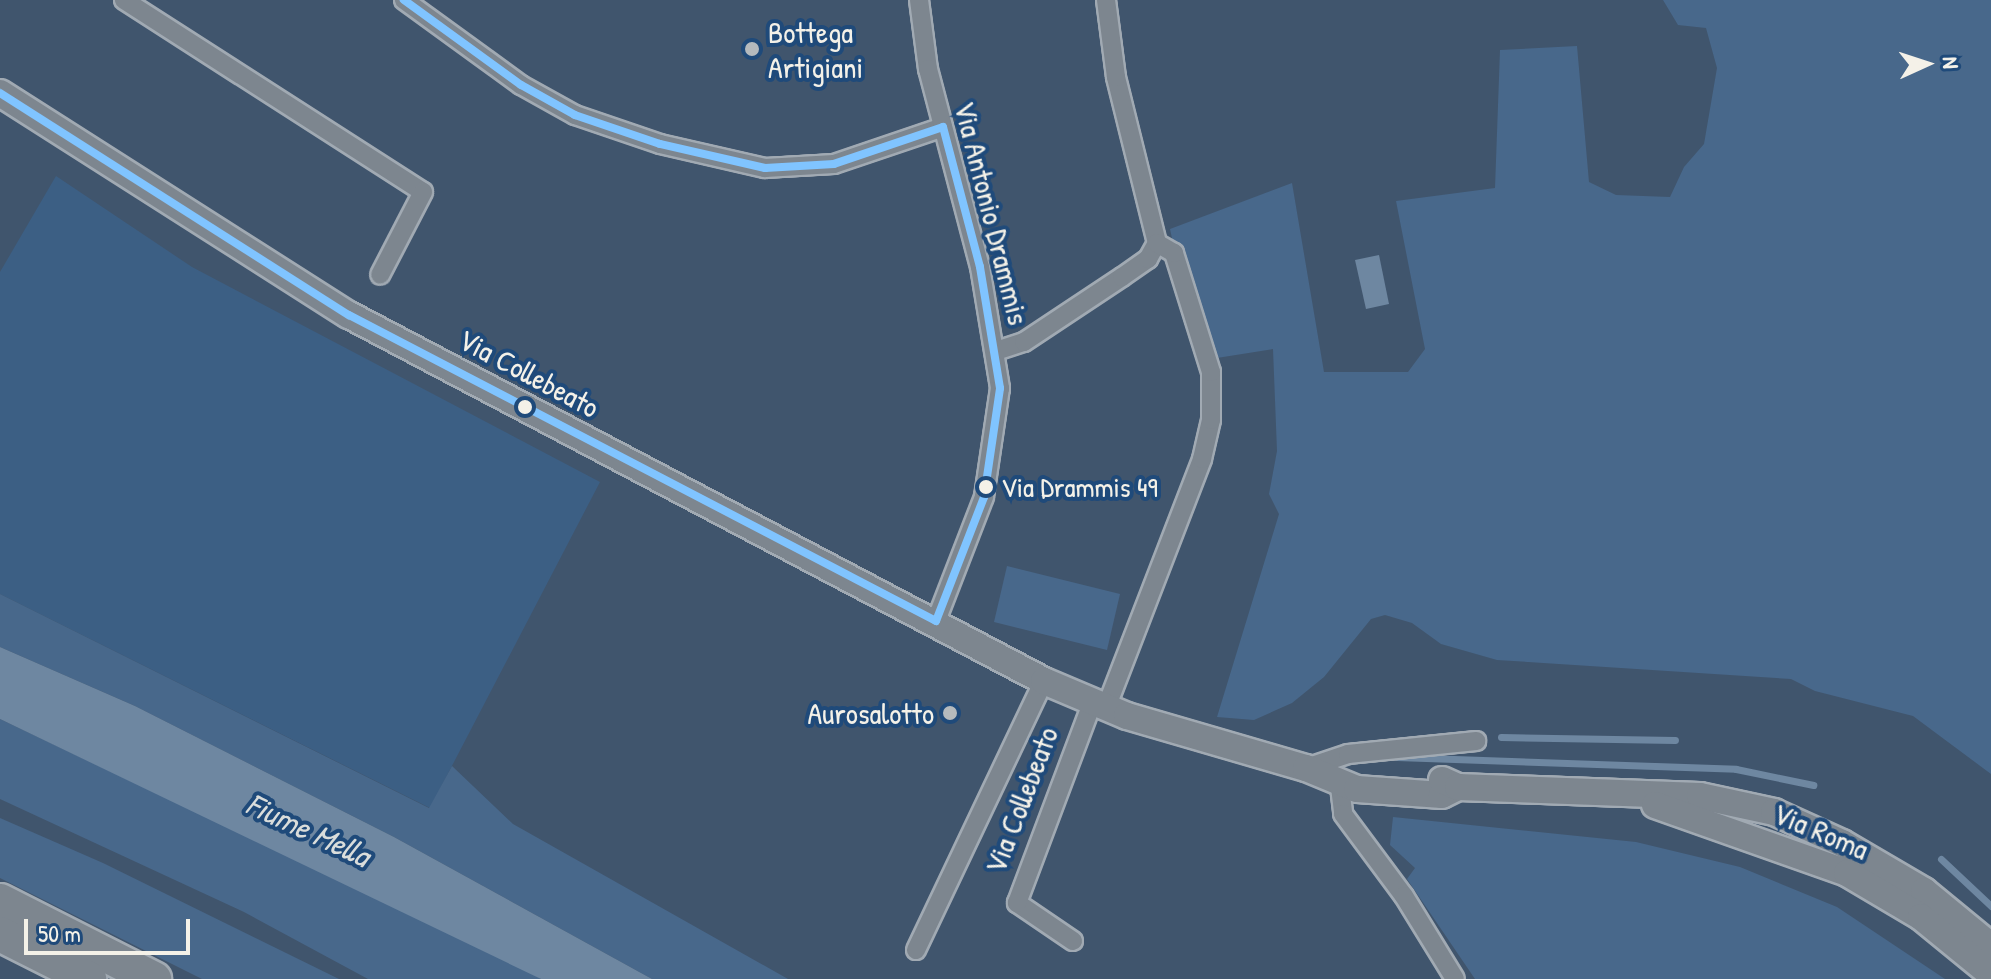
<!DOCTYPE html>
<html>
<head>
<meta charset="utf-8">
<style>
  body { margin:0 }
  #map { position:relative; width:1991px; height:979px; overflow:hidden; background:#40556d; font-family:"Patrick Hand",sans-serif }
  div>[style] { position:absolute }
  .built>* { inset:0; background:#3c5f84 }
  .green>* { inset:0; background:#48688b }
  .water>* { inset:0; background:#6e87a1 }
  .stream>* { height:7px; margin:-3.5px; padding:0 3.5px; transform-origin:3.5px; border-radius:3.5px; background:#6e87a1 }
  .roads { filter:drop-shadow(2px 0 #a1aab3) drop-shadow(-2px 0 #a1aab3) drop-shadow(0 2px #a1aab3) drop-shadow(0 -2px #a1aab3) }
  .street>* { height:18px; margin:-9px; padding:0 9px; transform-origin:9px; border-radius:9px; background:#7d868f }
  .secondary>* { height:26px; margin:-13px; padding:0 13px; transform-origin:13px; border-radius:13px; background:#7d868f }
  .highway>* { height:34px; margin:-17px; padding:0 17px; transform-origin:17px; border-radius:17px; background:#7d868f }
  .bus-1>* { height:8px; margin:-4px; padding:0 4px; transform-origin:4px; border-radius:4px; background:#80c4ff }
  .dots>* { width:22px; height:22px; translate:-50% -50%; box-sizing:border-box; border:4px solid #1f4a7a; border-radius:50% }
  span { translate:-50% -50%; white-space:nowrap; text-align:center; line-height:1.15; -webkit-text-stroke:8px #1f4a7a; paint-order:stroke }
  .bus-label { font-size:28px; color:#f4f1e8 }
  .left { translate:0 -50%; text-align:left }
  .poi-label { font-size:30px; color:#f4f1e8 }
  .right { translate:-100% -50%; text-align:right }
  .street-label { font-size:30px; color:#f4f1e8 }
  .water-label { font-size:32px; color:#dadddb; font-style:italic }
  .north { position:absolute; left:1887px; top:24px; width:80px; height:80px; -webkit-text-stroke:6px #1f4a7a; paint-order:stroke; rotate:87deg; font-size:22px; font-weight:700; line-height:32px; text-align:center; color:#f4f1e8 }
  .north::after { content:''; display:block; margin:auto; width:28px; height:36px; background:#f4f1e8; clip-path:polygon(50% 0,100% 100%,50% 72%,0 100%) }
  .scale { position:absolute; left:24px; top:919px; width:166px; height:36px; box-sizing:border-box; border:4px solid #f4f1e8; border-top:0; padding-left:10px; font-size:24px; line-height:28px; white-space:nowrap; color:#f4f1e8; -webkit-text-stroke:6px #1f4a7a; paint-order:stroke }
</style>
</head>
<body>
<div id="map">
  <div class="built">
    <i style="clip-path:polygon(56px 176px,192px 267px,600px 482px,430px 808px,0 594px,0 272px)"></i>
  </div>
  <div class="green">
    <i style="clip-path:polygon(1663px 0,1991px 0,1991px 774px,1913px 716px,1815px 691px,1791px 679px,1497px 660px,1441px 644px,1412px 623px,1385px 615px,1371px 619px,1324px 677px,1292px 703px,1254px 720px,1217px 717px,1279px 514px,1269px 494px,1277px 451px,1273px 349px,1198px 361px,1170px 229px,1292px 183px,1324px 372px,1408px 372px,1425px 349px,1396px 201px,1495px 188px,1500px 50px,1577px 46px,1589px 182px,1616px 195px,1670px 197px,1684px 167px,1704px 144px,1717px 68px,1706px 28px,1678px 25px)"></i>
    <i style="clip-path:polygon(1007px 566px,1120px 594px,1107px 650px,994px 622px)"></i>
    <i style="clip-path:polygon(0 594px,429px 808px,452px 766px,513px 824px,788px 979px,652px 979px,394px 837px,135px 706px,0 647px)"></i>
    <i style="clip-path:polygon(0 719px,512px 962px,541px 979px,368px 979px,244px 912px,0 799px)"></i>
    <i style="clip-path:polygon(1393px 817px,1636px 842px,1740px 867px,1837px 907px,1945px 979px,1475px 979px,1407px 879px,1415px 868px,1390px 845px)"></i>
    <i style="clip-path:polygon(0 818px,103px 863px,339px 979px,202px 979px,0 878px)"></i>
  </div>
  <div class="water">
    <i style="clip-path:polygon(1379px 255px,1389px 304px,1366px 309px,1355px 260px)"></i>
    <i style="clip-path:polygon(0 647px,135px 706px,394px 837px,652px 979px,541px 979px,0 719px)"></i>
  </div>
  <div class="stream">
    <i style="left:1501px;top:737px;width:174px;rotate:1deg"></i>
    <i style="left:1397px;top:757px;width:339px;rotate:2deg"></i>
    <i style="left:1736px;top:769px;width:79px;rotate:11.7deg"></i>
    <i style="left:1941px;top:859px;width:69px;rotate:43.2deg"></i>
  </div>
  <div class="roads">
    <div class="street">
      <i style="left:124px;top:0;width:355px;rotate:32.7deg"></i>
      <i style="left:423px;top:192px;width:93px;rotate:117.4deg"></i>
      <i style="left:404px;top:0;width:145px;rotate:36deg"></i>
      <i style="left:521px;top:85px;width:62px;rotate:29.1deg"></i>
      <i style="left:575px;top:115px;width:90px;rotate:18.8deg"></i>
      <i style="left:660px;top:144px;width:108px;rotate:12.9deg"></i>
      <i style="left:765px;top:168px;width:69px;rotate:-3.3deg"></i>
      <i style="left:834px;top:164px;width:115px;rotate:-18.7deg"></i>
      <i style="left:919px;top:0;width:70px;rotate:82.6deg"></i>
      <i style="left:928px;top:69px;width:205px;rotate:75.3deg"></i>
      <i style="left:980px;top:267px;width:123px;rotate:80.6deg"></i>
      <i style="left:1000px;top:388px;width:110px;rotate:98.4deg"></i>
      <i style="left:984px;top:497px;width:133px;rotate:111.2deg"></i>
      <i style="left:996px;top:351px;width:29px;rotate:-18deg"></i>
      <i style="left:1024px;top:342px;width:118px;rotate:-33.6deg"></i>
      <i style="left:1122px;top:277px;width:32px;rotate:-35deg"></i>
      <i style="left:1148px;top:259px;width:18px;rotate:-61deg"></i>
      <i style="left:1157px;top:243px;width:171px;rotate:-103.9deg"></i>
      <i style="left:1116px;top:77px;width:78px;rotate:-97.4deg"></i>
      <i style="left:1106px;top:708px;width:267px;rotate:-68.9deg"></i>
      <i style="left:1202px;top:459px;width:40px;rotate:-77deg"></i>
      <i style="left:1211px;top:420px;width:48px;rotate:-90deg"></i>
      <i style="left:1211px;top:372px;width:125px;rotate:-107.3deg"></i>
      <i style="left:1174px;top:253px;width:20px;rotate:-150deg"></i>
      <i style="left:1306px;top:768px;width:44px;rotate:-18.4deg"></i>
      <i style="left:1348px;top:754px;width:129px;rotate:-5.8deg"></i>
      <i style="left:1339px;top:779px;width:35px;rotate:83deg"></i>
      <i style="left:1343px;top:814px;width:102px;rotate:53.4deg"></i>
      <i style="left:1404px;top:896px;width:97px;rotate:58.4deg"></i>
      <i style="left:1073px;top:941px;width:68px;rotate:-145.8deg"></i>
      <i style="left:1017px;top:903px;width:216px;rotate:-69.4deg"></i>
      <i style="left:916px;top:950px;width:298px;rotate:-64.6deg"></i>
    </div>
    <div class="secondary">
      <i style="left:0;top:93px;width:414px;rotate:32.5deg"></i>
      <i style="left:349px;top:315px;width:785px;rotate:27.77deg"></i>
      <i style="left:1044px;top:681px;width:90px;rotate:22.9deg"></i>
      <i style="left:1127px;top:716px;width:186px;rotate:16.2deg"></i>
      <i style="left:1306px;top:768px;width:55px;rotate:22.4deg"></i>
      <i style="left:1357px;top:789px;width:85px;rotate:4deg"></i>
      <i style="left:1442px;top:795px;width:18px;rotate:-27deg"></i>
      <i style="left:1442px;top:780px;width:17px;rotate:24deg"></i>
      <i style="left:1458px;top:787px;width:242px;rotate:2.1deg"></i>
      <i style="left:1700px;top:796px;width:76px;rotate:12.2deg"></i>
      <i style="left:1774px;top:812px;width:75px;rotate:24.5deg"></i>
      <i style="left:1842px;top:843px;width:95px;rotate:30.3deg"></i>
      <i style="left:1924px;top:891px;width:87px;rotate:39.4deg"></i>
      <i style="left:1655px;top:805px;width:204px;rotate:19.5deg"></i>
      <i style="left:1847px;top:873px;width:86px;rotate:30.7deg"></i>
      <i style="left:1921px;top:917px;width:90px;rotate:39.2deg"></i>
    </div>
    <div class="highway">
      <i style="left:0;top:901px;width:173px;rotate:26.9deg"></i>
      <i style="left:0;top:934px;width:100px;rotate:26.8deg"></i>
    </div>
  </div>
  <div class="bus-1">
    <i style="left:0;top:93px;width:414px;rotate:32.5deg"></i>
    <i style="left:349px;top:315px;width:662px;rotate:27.53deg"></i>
    <i style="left:936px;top:621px;width:133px;rotate:-68.8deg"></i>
    <i style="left:984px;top:497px;width:110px;rotate:-81.6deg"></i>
    <i style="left:1000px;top:388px;width:123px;rotate:-99.4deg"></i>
    <i style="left:980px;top:267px;width:145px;rotate:-104.8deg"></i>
    <i style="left:943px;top:127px;width:115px;rotate:161.3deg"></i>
    <i style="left:834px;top:164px;width:69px;rotate:176.7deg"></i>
    <i style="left:765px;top:168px;width:108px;rotate:-167.1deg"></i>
    <i style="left:660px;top:144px;width:90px;rotate:-161.2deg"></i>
    <i style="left:575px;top:115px;width:62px;rotate:-150.9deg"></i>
    <i style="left:521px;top:85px;width:145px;rotate:-144deg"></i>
  </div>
  <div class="dots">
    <i style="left:752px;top:49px;background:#b5babd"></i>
    <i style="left:525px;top:407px;background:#f4f1e8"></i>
    <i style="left:986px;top:487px;background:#f4f1e8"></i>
    <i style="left:950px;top:713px;background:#b5babd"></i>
  </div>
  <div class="bus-label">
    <span class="left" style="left:1001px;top:487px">Via Drammis 49</span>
  </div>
  <div class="poi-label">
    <span class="left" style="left:768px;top:49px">Bottega<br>Artigiani</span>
    <span class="right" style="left:934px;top:713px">Aurosalotto</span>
  </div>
  <div class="street-label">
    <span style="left:992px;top:213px;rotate:76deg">Via Antonio Drammis</span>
    <span style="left:529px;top:373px;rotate:28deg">Via Collebeato</span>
    <span style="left:1021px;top:800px;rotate:-69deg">Via Collebeato</span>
    <span style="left:1821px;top:831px;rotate:23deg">Via Roma</span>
  </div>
  <div class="water-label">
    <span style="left:308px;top:830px;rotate:25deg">Fiume Mella</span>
  </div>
  <div class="north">N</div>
  <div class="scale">50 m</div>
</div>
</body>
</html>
